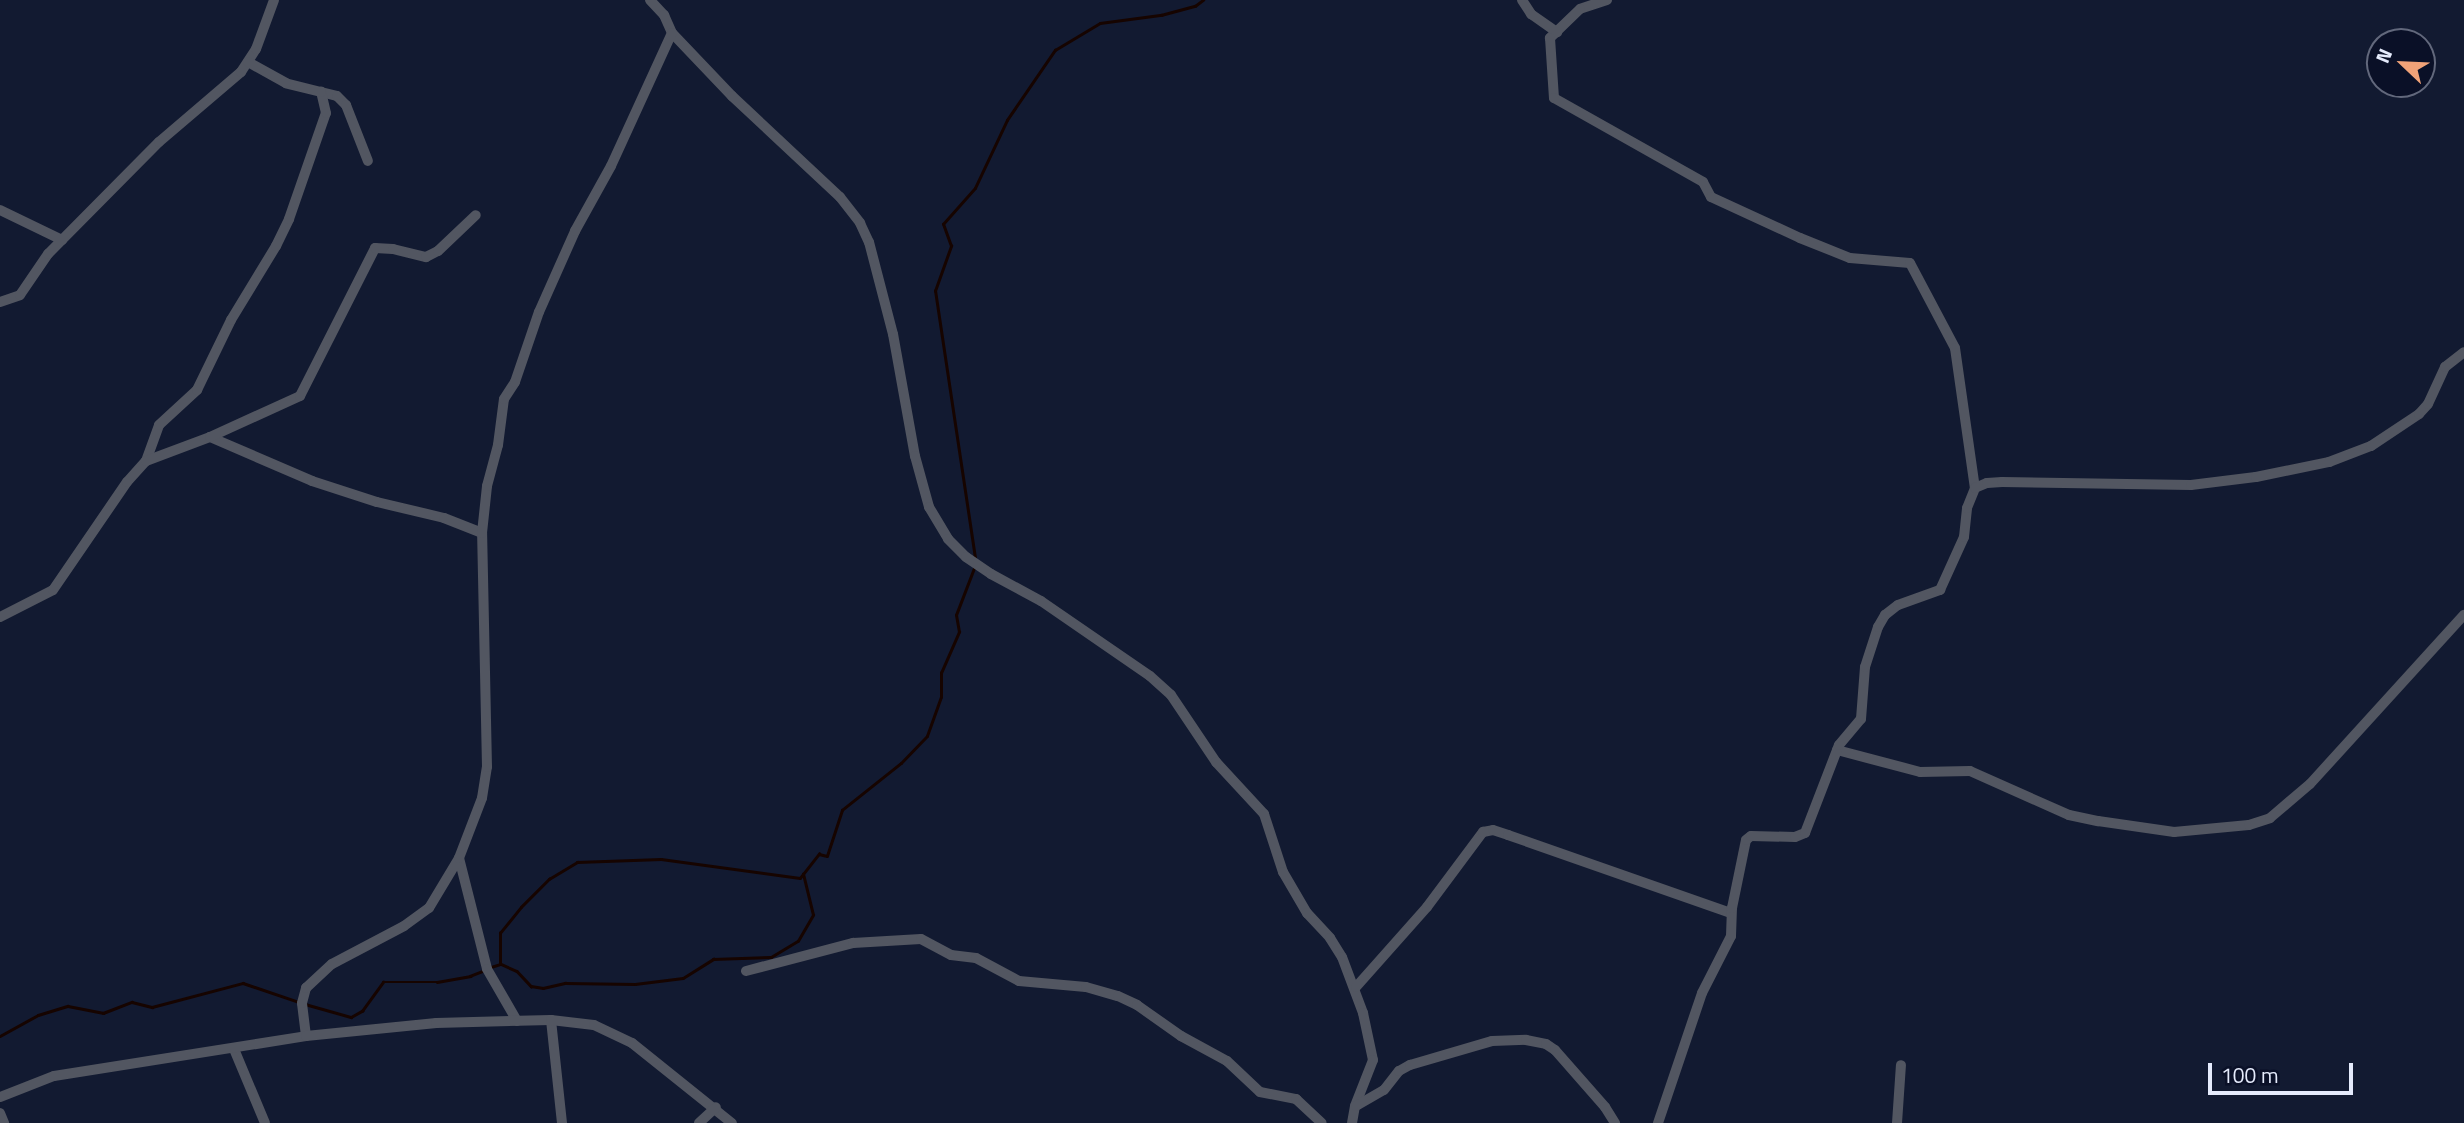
<!DOCTYPE html>
<html>
<head>
<meta charset="utf-8">
<style>
  body { margin:0 }
  #map { position:relative; width:2464px; height:1123px; overflow:hidden; background:#121a31; font-family:"Titillium Web",sans-serif }
  div>[style] { position:absolute }
  .stream>* { height:2.5px; margin:-1.25px; padding:0 1.25px; transform-origin:1.25px; border-radius:1.25px; background:#160400 }
  .minor>* { height:10px; margin:-5px; padding:0 5px; transform-origin:5px; border-radius:5px; background:#525661 }
  span { translate:-50% -50%; white-space:nowrap; text-align:center; line-height:1.15; -webkit-text-stroke:6px #0a1027; paint-order:stroke }
  .north { position:absolute; left:2366px; top:28px; width:70px; height:70px; box-sizing:border-box; background:#0a1027; border:2px solid #62687c; border-radius:50%; rotate:293deg; font-size:19px; font-weight:700; line-height:28px; text-align:center; color:#e5ebfc }
  .north::after { content:''; display:block; margin:auto; width:24px; height:32px; background:#f0a278; clip-path:polygon(50% 0,100% 100%,50% 72%,0 100%) }
  .scale { position:absolute; left:2208px; top:1063px; width:145px; height:32px; box-sizing:border-box; border:4px solid #e5ebfc; border-top:0; padding-left:9px; font-size:21px; line-height:24px; white-space:nowrap; color:#e5ebfc; -webkit-text-stroke:5px #0a1027; paint-order:stroke }
</style>
</head>
<body>
<div id="map">
  <div class="stream">
    <i style="left:975px;top:558px;width:270px;rotate:-98.5deg"></i>
    <i style="left:935px;top:291px;width:48px;rotate:-70.4deg"></i>
    <i style="left:951px;top:246px;width:23px;rotate:-110deg"></i>
    <i style="left:943px;top:224px;width:48px;rotate:-48.4deg"></i>
    <i style="left:975px;top:188px;width:75px;rotate:-64.8deg"></i>
    <i style="left:1007px;top:120px;width:85px;rotate:-55.6deg"></i>
    <i style="left:1055px;top:50px;width:52px;rotate:-31deg"></i>
    <i style="left:1100px;top:23px;width:62px;rotate:-7.5deg"></i>
    <i style="left:1161px;top:15px;width:35px;rotate:-15deg"></i>
    <i style="left:1195px;top:6px;width:10px;rotate:-37deg"></i>
    <i style="left:501px;top:964px;width:17px;rotate:24deg"></i>
    <i style="left:517px;top:971px;width:21px;rotate:47deg"></i>
    <i style="left:531px;top:986px;width:12px;rotate:9deg"></i>
    <i style="left:543px;top:988px;width:23px;rotate:-13deg"></i>
    <i style="left:565px;top:983px;width:70px;rotate:0.8deg"></i>
    <i style="left:635px;top:984px;width:48px;rotate:-7.1deg"></i>
    <i style="left:683px;top:978px;width:36px;rotate:-32deg"></i>
    <i style="left:713px;top:959px;width:58px;rotate:-2deg"></i>
    <i style="left:771px;top:957px;width:31px;rotate:-31deg"></i>
    <i style="left:798px;top:941px;width:30px;rotate:-60deg"></i>
    <i style="left:813px;top:915px;width:42px;rotate:-103.7deg"></i>
    <i style="left:491px;top:967px;width:9px;rotate:-18deg"></i>
    <i style="left:500px;top:964px;width:31px;rotate:-90deg"></i>
    <i style="left:500px;top:933px;width:33px;rotate:-51deg"></i>
    <i style="left:521px;top:907px;width:40px;rotate:-45deg"></i>
    <i style="left:549px;top:879px;width:33px;rotate:-31deg"></i>
    <i style="left:577px;top:862px;width:84px;rotate:-2deg"></i>
    <i style="left:661px;top:859px;width:140px;rotate:7.8deg"></i>
    <i style="left:800px;top:878px;width:31px;rotate:-52deg"></i>
    <i style="left:819px;top:854px;width:8px;rotate:14deg"></i>
    <i style="left:827px;top:856px;width:48px;rotate:-71.9deg"></i>
    <i style="left:842px;top:810px;width:75px;rotate:-38.5deg"></i>
    <i style="left:901px;top:763px;width:37px;rotate:-46deg"></i>
    <i style="left:927px;top:736px;width:41px;rotate:-70.3deg"></i>
    <i style="left:941px;top:697px;width:24px;rotate:-90deg"></i>
    <i style="left:941px;top:673px;width:45px;rotate:-66.3deg"></i>
    <i style="left:959px;top:632px;width:17px;rotate:-100deg"></i>
    <i style="left:956px;top:615px;width:50px;rotate:-69deg"></i>
    <i style="left:305px;top:1004px;width:48px;rotate:15.8deg"></i>
    <i style="left:351px;top:1017px;width:13px;rotate:-29deg"></i>
    <i style="left:362px;top:1011px;width:36px;rotate:-54deg"></i>
    <i style="left:383px;top:982px;width:54px"></i>
    <i style="left:437px;top:982px;width:34px;rotate:-10deg"></i>
    <i style="left:470px;top:976px;width:16px;rotate:-22deg"></i>
    <i style="left:0;top:1036px;width:43px;rotate:-28.9deg"></i>
    <i style="left:38px;top:1015px;width:31px;rotate:-17deg"></i>
    <i style="left:68px;top:1006px;width:36px;rotate:11deg"></i>
    <i style="left:103px;top:1013px;width:31px;rotate:-21deg"></i>
    <i style="left:132px;top:1002px;width:21px;rotate:14deg"></i>
    <i style="left:152px;top:1007px;width:94px;rotate:-14.8deg"></i>
    <i style="left:243px;top:983px;width:59px;rotate:18.7deg"></i>
  </div>
  <div class="minor">
    <i style="left:650px;top:0;width:21px;rotate:47deg"></i>
    <i style="left:664px;top:15px;width:20px;rotate:66deg"></i>
    <i style="left:672px;top:33px;width:87px;rotate:46.4deg"></i>
    <i style="left:732px;top:96px;width:148px;rotate:43.1deg"></i>
    <i style="left:840px;top:197px;width:33px;rotate:52deg"></i>
    <i style="left:860px;top:223px;width:21px;rotate:65deg"></i>
    <i style="left:869px;top:242px;width:95px;rotate:75.4deg"></i>
    <i style="left:893px;top:334px;width:124px;rotate:79.8deg"></i>
    <i style="left:915px;top:456px;width:53px;rotate:74.6deg"></i>
    <i style="left:929px;top:507px;width:37px;rotate:59deg"></i>
    <i style="left:948px;top:539px;width:25px;rotate:45deg"></i>
    <i style="left:966px;top:557px;width:30px;rotate:34deg"></i>
    <i style="left:991px;top:574px;width:57px;rotate:28.4deg"></i>
    <i style="left:1041px;top:601px;width:132px;rotate:34.5deg"></i>
    <i style="left:1150px;top:676px;width:28px;rotate:42deg"></i>
    <i style="left:1171px;top:695px;width:81px;rotate:56.1deg"></i>
    <i style="left:1216px;top:762px;width:71px;rotate:47.3deg"></i>
    <i style="left:1264px;top:814px;width:61px;rotate:71.9deg"></i>
    <i style="left:1283px;top:872px;width:48px;rotate:59.7deg"></i>
    <i style="left:1307px;top:913px;width:34px;rotate:47deg"></i>
    <i style="left:1330px;top:938px;width:22px;rotate:58deg"></i>
    <i style="left:1342px;top:957px;width:60px;rotate:69.4deg"></i>
    <i style="left:1363px;top:1013px;width:48px;rotate:78deg"></i>
    <i style="left:1373px;top:1060px;width:49px;rotate:111.4deg"></i>
    <i style="left:1355px;top:1106px;width:17px;rotate:100deg"></i>
    <i style="left:1522px;top:0;width:17px;rotate:57deg"></i>
    <i style="left:1531px;top:14px;width:32px;rotate:35deg"></i>
    <i style="left:1607px;top:0;width:28px;rotate:162deg"></i>
    <i style="left:1580px;top:9px;width:42px;rotate:136deg"></i>
    <i style="left:1550px;top:38px;width:60px;rotate:86.2deg"></i>
    <i style="left:1554px;top:98px;width:171px;rotate:29.4deg"></i>
    <i style="left:1703px;top:182px;width:17px;rotate:62deg"></i>
    <i style="left:1711px;top:197px;width:98px;rotate:24.7deg"></i>
    <i style="left:1800px;top:238px;width:54px;rotate:21.8deg"></i>
    <i style="left:1850px;top:258px;width:60px;rotate:4.8deg"></i>
    <i style="left:1910px;top:263px;width:96px;rotate:62.1deg"></i>
    <i style="left:1955px;top:348px;width:141px;rotate:81.9deg"></i>
    <i style="left:321px;top:92px;width:16px;rotate:14deg"></i>
    <i style="left:337px;top:96px;width:13px;rotate:45deg"></i>
    <i style="left:346px;top:105px;width:60px;rotate:68.6deg"></i>
    <i style="left:0;top:210px;width:69px;rotate:25.8deg"></i>
    <i style="left:0;top:302px;width:21px;rotate:-19deg"></i>
    <i style="left:20px;top:295px;width:50px;rotate:-55.7deg"></i>
    <i style="left:48px;top:254px;width:158px;rotate:-45.3deg"></i>
    <i style="left:159px;top:142px;width:108px;rotate:-40.5deg"></i>
    <i style="left:241px;top:72px;width:27px;rotate:-57deg"></i>
    <i style="left:256px;top:49px;width:52px;rotate:-69.8deg"></i>
    <i style="left:210px;top:437px;width:111px;rotate:23.3deg"></i>
    <i style="left:312px;top:481px;width:68px;rotate:17.9deg"></i>
    <i style="left:377px;top:502px;width:69px;rotate:13.4deg"></i>
    <i style="left:444px;top:518px;width:41px;rotate:21.5deg"></i>
    <i style="left:146px;top:461px;width:38px;rotate:-70deg"></i>
    <i style="left:159px;top:425px;width:52px;rotate:-42.6deg"></i>
    <i style="left:197px;top:390px;width:78px;rotate:-64.1deg"></i>
    <i style="left:231px;top:320px;width:87px;rotate:-58.7deg"></i>
    <i style="left:276px;top:246px;width:30px;rotate:-64deg"></i>
    <i style="left:289px;top:219px;width:112px;rotate:-70.8deg"></i>
    <i style="left:326px;top:113px;width:22px;rotate:-103deg"></i>
    <i style="left:321px;top:92px;width:36px;rotate:-166deg"></i>
    <i style="left:286px;top:83px;width:43px;rotate:-151.1deg"></i>
    <i style="left:0;top:617px;width:59px;rotate:-27deg"></i>
    <i style="left:53px;top:590px;width:131px;rotate:-55.6deg"></i>
    <i style="left:127px;top:482px;width:28px;rotate:-48deg"></i>
    <i style="left:146px;top:461px;width:68px;rotate:-20.6deg"></i>
    <i style="left:210px;top:437px;width:99px;rotate:-24.5deg"></i>
    <i style="left:300px;top:396px;width:166px;rotate:-63.1deg"></i>
    <i style="left:375px;top:248px;width:18px;rotate:3deg"></i>
    <i style="left:393px;top:249px;width:34px;rotate:14deg"></i>
    <i style="left:426px;top:257px;width:13px;rotate:-27deg"></i>
    <i style="left:438px;top:251px;width:52px;rotate:-43.5deg"></i>
    <i style="left:1837px;top:750px;width:86px;rotate:14.8deg"></i>
    <i style="left:1920px;top:772px;width:50px;rotate:-1.1deg"></i>
    <i style="left:1970px;top:771px;width:108px;rotate:24deg"></i>
    <i style="left:2069px;top:815px;width:30px;rotate:12deg"></i>
    <i style="left:2098px;top:821px;width:77px;rotate:8.2deg"></i>
    <i style="left:2174px;top:832px;width:75px;rotate:-5.3deg"></i>
    <i style="left:2249px;top:825px;width:22px;rotate:-18deg"></i>
    <i style="left:2270px;top:818px;width:52px;rotate:-40.4deg"></i>
    <i style="left:2310px;top:784px;width:229px;rotate:-47.7deg"></i>
    <i style="left:459px;top:858px;width:114px;rotate:75.8deg"></i>
    <i style="left:487px;top:969px;width:60px;rotate:60deg"></i>
    <i style="left:746px;top:971px;width:111px;rotate:-14.7deg"></i>
    <i style="left:853px;top:943px;width:68px;rotate:-3.4deg"></i>
    <i style="left:921px;top:939px;width:34px;rotate:28deg"></i>
    <i style="left:951px;top:955px;width:25px;rotate:7deg"></i>
    <i style="left:976px;top:958px;width:49px;rotate:28.1deg"></i>
    <i style="left:1019px;top:981px;width:67px;rotate:5.1deg"></i>
    <i style="left:1086px;top:987px;width:33px;rotate:16deg"></i>
    <i style="left:1118px;top:996px;width:21px;rotate:25deg"></i>
    <i style="left:1137px;top:1005px;width:54px;rotate:35.2deg"></i>
    <i style="left:1181px;top:1036px;width:52px;rotate:28.5deg"></i>
    <i style="left:1227px;top:1061px;width:45px;rotate:43.2deg"></i>
    <i style="left:1260px;top:1092px;width:37px;rotate:11deg"></i>
    <i style="left:1296px;top:1099px;width:35px;rotate:43deg"></i>
    <i style="left:1356px;top:987px;width:107px;rotate:-48.4deg"></i>
    <i style="left:1427px;top:907px;width:94px;rotate:-53.3deg"></i>
    <i style="left:1483px;top:832px;width:10px;rotate:-11deg"></i>
    <i style="left:1493px;top:830px;width:16px;rotate:18deg"></i>
    <i style="left:1508px;top:835px;width:236px;rotate:19.3deg"></i>
    <i style="left:551px;top:1020px;width:104px;rotate:83.9deg"></i>
    <i style="left:306px;top:1036px;width:33px;rotate:-97deg"></i>
    <i style="left:302px;top:1003px;width:16px;rotate:-75deg"></i>
    <i style="left:306px;top:988px;width:35px;rotate:-43deg"></i>
    <i style="left:332px;top:964px;width:81px;rotate:-27.8deg"></i>
    <i style="left:404px;top:926px;width:31px;rotate:-36deg"></i>
    <i style="left:429px;top:908px;width:58px;rotate:-59deg"></i>
    <i style="left:459px;top:858px;width:64px;rotate:-69deg"></i>
    <i style="left:482px;top:798px;width:31px;rotate:-81deg"></i>
    <i style="left:487px;top:767px;width:234px;rotate:-91.2deg"></i>
    <i style="left:482px;top:533px;width:47px;rotate:-83.9deg"></i>
    <i style="left:487px;top:486px;width:42px;rotate:-75deg"></i>
    <i style="left:498px;top:445px;width:46px;rotate:-82.6deg"></i>
    <i style="left:504px;top:399px;width:20px;rotate:-57deg"></i>
    <i style="left:515px;top:382px;width:74px;rotate:-71.1deg"></i>
    <i style="left:539px;top:312px;width:89px;rotate:-66deg"></i>
    <i style="left:575px;top:231px;width:74px;rotate:-61deg"></i>
    <i style="left:611px;top:166px;width:146px;rotate:-65.4deg"></i>
    <i style="left:234px;top:1049px;width:80px;rotate:67.3deg"></i>
    <i style="left:0;top:1097px;width:58px;rotate:-21.3deg"></i>
    <i style="left:54px;top:1076px;width:255px;rotate:-9deg"></i>
    <i style="left:306px;top:1036px;width:131px;rotate:-5.7deg"></i>
    <i style="left:436px;top:1023px;width:115px;rotate:-1.5deg"></i>
    <i style="left:551px;top:1020px;width:43px;rotate:6.6deg"></i>
    <i style="left:594px;top:1025px;width:42px;rotate:25.3deg"></i>
    <i style="left:632px;top:1043px;width:128px;rotate:38.7deg"></i>
    <i style="left:1356px;top:1106px;width:32px;rotate:-30deg"></i>
    <i style="left:1384px;top:1090px;width:24px;rotate:-52deg"></i>
    <i style="left:1399px;top:1071px;width:13px;rotate:-29deg"></i>
    <i style="left:1410px;top:1065px;width:85px;rotate:-16.3deg"></i>
    <i style="left:1492px;top:1041px;width:34px;rotate:-2deg"></i>
    <i style="left:1526px;top:1040px;width:20px;rotate:11deg"></i>
    <i style="left:1546px;top:1044px;width:11px;rotate:34deg"></i>
    <i style="left:1555px;top:1050px;width:76px;rotate:48.7deg"></i>
    <i style="left:1605px;top:1107px;width:19px;rotate:58deg"></i>
    <i style="left:0;top:1113px;width:11px;rotate:68deg"></i>
    <i style="left:699px;top:1123px;width:23px;rotate:-43deg"></i>
    <i style="left:1658px;top:1123px;width:137px;rotate:-71.3deg"></i>
    <i style="left:1702px;top:993px;width:64px;rotate:-63deg"></i>
    <i style="left:1731px;top:936px;width:28px;rotate:-88deg"></i>
    <i style="left:1732px;top:908px;width:69px;rotate:-78.4deg"></i>
    <i style="left:1746px;top:840px;width:6px;rotate:-39deg"></i>
    <i style="left:1751px;top:836px;width:44px;rotate:1.3deg"></i>
    <i style="left:1795px;top:837px;width:11px;rotate:-22deg"></i>
    <i style="left:1805px;top:833px;width:94px;rotate:-68.9deg"></i>
    <i style="left:1839px;top:745px;width:34px;rotate:-50deg"></i>
    <i style="left:1861px;top:719px;width:52px;rotate:-85.6deg"></i>
    <i style="left:1865px;top:667px;width:42px;rotate:-72deg"></i>
    <i style="left:1878px;top:627px;width:14px;rotate:-60deg"></i>
    <i style="left:1885px;top:615px;width:16px;rotate:-38deg"></i>
    <i style="left:1898px;top:605px;width:45px;rotate:-19.7deg"></i>
    <i style="left:1940px;top:590px;width:58px;rotate:-65.6deg"></i>
    <i style="left:1964px;top:537px;width:29px;rotate:-84deg"></i>
    <i style="left:1967px;top:508px;width:22px;rotate:-68deg"></i>
    <i style="left:1975px;top:488px;width:13px;rotate:-23deg"></i>
    <i style="left:1987px;top:483px;width:15px;rotate:-4deg"></i>
    <i style="left:2002px;top:482px;width:189px;rotate:0.9deg"></i>
    <i style="left:2191px;top:485px;width:65px;rotate:-7deg"></i>
    <i style="left:2256px;top:477px;width:75px;rotate:-11.6deg"></i>
    <i style="left:2329px;top:462px;width:45px;rotate:-20.9deg"></i>
    <i style="left:2371px;top:446px;width:58px;rotate:-33.7deg"></i>
    <i style="left:2419px;top:414px;width:13px;rotate:-48deg"></i>
    <i style="left:2428px;top:404px;width:41px;rotate:-65.3deg"></i>
    <i style="left:2445px;top:367px;width:24px;rotate:-38deg"></i>
    <i style="left:1897px;top:1123px;width:58px;rotate:-86.1deg"></i>
  </div>
  <div class="north">N</div>
  <div class="scale">100 m</div>
</div>
</body>
</html>
